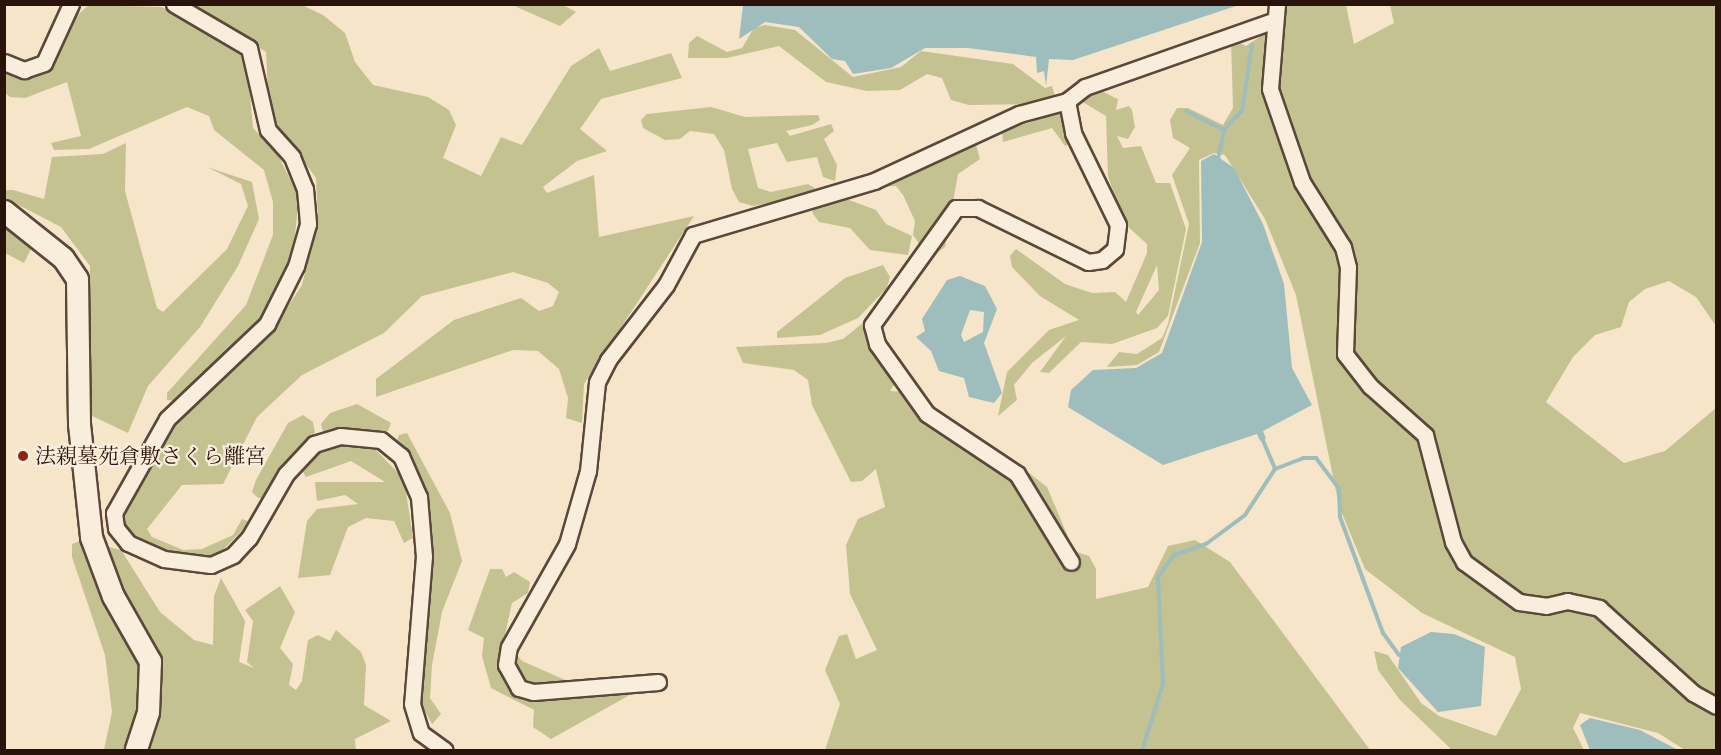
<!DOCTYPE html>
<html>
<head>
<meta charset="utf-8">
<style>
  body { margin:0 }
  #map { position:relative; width:1721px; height:755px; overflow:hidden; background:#f6e5c9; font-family:"IM FELL Great Primer","Noto Serif JP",serif }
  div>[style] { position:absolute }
  .green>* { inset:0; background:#c4c291 }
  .water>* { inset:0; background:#9ebdbd }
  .stream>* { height:4px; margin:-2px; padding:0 2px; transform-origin:2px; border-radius:2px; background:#9ebdbd }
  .roads { filter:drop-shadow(2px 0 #5c483a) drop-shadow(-2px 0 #5c483a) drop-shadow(0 2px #5c483a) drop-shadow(0 -2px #5c483a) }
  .street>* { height:15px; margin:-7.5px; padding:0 7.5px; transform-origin:7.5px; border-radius:7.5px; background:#f9eedc }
  .secondary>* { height:21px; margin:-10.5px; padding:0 10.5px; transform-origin:10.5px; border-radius:10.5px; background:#f9eedc }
  .dots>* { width:16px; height:16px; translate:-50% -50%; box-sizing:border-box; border:3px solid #f9eedc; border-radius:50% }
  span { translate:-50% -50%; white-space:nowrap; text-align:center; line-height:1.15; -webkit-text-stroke:4.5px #f9eedc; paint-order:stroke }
  .poi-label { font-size:21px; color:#29130a }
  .left { translate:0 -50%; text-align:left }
  .frame { position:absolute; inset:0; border:6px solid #29130a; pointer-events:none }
</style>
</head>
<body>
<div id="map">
  <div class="green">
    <i style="clip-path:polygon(89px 5px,162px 7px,237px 51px,247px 63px,253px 128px,277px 153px,299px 197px,293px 253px,275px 296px,253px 329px,176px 401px,167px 400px,167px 393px,246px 305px,273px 235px,273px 202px,264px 170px,214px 130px,209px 116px,187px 107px,89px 149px,54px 150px,51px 143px,81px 136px,67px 82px,25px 98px,10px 97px,5px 93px,5px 73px,29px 77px,45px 72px,55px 61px,67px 24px)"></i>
    <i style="clip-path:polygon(196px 5px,302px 5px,323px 15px,345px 33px,355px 62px,373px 85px,428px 97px,449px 110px,456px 125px,443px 158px,481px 176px,501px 137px,522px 145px,571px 66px,599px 48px,610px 71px,671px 53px,682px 78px,601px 99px,580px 129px,607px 151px,577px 161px,543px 187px,547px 193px,594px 175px,599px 237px,694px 216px,584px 384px,582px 423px,566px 418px,568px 398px,559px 369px,538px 351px,513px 350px,376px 397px,376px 379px,454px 320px,521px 298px,539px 311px,553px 306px,559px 292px,548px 283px,513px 272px,422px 296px,384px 333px,302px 375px,257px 417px,223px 484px,182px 485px,147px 529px,152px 537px,183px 550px,202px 549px,233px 535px,242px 519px,250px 522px,221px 552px,195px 561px,163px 553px,129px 536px,120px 522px,183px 412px,274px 328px,302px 285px,318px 218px,316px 178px,269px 113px,266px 52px)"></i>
    <i style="clip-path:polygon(512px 5px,563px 5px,576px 12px,560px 26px)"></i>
    <i style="clip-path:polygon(1284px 5px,1346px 5px,1354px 44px,1394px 23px,1390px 5px,1716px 5px,1716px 326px,1696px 297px,1669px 281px,1645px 289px,1629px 302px,1621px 327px,1595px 335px,1573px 357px,1546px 402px,1624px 463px,1665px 451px,1716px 408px,1716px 750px,1685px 750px,1658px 733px,1580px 713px,1573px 728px,1584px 750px,1452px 750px,1400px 700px,1378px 670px,1374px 651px,1388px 655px,1421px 703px,1439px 716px,1496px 736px,1521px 689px,1515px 657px,1422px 613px,1365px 569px,1339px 506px,1296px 295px,1265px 219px,1225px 155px,1214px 153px,1199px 160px,1200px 243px,1159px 352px,1137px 365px,1107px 367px,1119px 352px,1137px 354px,1162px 338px,1168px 324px,1189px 224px,1172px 175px,1190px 148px,1173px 138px,1170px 120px,1177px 108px,1188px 108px,1223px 125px,1233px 108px,1231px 39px,1246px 46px,1261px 36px)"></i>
    <i style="clip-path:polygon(765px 25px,795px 30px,853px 77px,901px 67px,921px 51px,1013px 64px,1045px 88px,1052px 86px,1069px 144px,1065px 146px,1052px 128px,1003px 142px,1002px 129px,1032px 122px,1043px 104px,969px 105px,951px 100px,942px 78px,927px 74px,900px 90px,867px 91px,826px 82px,779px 46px,727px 58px,688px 58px,689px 43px,697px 36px,727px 52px,742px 48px,754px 28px)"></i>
    <i style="clip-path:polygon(evenodd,1095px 88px,1118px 99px,1116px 110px,1129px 106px,1132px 110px,1135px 127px,1128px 139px,1117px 136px,1123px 148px,1141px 146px,1156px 183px,1170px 183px,1186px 229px,1168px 316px,1157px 328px,1112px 344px,1081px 342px,1049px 373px,1040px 372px,1066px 336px,1032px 363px,1014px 385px,1017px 400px,998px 416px,1007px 372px,1049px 330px,1079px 320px,1040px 296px,1012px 267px,1010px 256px,1016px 249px,1065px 284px,1092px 293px,1115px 292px,1126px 302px,1147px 253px,1147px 244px,1124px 223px,1108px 176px,1106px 116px,1081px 101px,1081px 94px,1095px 88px,1157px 265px,1159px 290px,1138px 315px,1136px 312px,1157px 265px)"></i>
    <i style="clip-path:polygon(711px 107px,745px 117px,818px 115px,820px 120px,812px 125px,786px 131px,790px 136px,831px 124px,834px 131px,824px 139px,837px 165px,835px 181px,823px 177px,817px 157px,787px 162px,777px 143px,748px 149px,758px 188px,771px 192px,808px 184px,815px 188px,814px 194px,753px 206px,739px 202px,732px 189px,724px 150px,714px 134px,690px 131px,680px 139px,665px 140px,643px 128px,641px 120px,647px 114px)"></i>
    <i style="clip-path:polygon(126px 143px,125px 191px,157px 308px,163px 312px,227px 249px,248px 206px,241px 184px,207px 167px,252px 182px,259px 219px,238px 266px,200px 327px,148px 386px,128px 433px,90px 415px,90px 266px,61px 227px,5px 198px,4px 190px,13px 190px,44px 199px,52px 157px,103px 154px)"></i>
    <i style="clip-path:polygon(976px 145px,980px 159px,958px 174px,945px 247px,935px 254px,925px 252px,913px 235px,915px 221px,903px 195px,896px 186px,876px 187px)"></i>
    <i style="clip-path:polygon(841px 197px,876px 210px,886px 224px,912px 236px,908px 255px,870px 250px,850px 228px,819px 222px,812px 212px,816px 204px)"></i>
    <i style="clip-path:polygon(4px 224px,32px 247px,24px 263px,5px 253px)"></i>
    <i style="clip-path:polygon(883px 265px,890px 277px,887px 288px,858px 318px,820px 335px,777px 338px,777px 332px,845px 278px)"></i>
    <i style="clip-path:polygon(864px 322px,880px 328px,903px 371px,890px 391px,918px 393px,960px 431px,1005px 454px,1047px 487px,1074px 551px,1089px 556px,1096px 569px,1096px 599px,1148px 587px,1168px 546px,1195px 540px,1230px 562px,1370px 750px,825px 750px,840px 704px,825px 670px,839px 636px,847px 634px,856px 659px,877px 650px,850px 594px,846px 545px,858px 519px,885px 507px,876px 469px,862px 481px,851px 482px,812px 405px,808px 380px,794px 370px,743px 363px,736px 347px,826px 343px,843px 339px)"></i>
    <i style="clip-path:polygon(357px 404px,391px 423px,388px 431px,323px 432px,321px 424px,330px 413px)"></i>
    <i style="clip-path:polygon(303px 415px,313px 422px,315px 432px,265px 498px,258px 498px,252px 492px,256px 480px,288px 423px)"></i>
    <i style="clip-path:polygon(407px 433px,450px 513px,462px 561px,442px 612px,432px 665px,430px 698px,441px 714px,432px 724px,420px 702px,423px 613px,434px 566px,420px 482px,396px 443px,399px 435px)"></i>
    <i style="clip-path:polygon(340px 444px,376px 450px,404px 479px,413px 538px,404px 543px,394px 521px,366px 518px,348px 527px,330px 575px,298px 578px,307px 521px,317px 509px,358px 504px,345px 495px,317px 501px,315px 482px,385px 482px,351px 461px,306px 477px,300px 467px,307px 456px)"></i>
    <i style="clip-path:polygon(82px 540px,121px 550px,160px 612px,194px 640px,213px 645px,214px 596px,221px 578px,245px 621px,239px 662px,254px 668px,247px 662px,253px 621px,245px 610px,280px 586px,295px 612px,280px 648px,293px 664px,289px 685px,296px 690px,302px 681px,308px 640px,318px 635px,330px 641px,336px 630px,361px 652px,366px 665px,364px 705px,391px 721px,355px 739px,356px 750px,104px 750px,112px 712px,105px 655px,72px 557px,72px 544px)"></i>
    <i style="clip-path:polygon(490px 569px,502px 569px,506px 577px,514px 572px,530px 582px,528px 593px,512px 603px,504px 639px,522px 661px,597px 694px,628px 691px,628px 696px,551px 739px,533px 727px,534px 710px,491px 688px,482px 656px,484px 638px,468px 630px)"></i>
  </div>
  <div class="water">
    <i style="clip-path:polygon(743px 5px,743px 4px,1239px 5px,1073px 60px,1049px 59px,1046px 86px,1044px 71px,1037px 73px,1036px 57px,968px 48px,925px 48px,891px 68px,853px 74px,845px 61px,832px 59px,799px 27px,765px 22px,739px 39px)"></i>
    <i style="clip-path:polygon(1214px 154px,1234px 168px,1263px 224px,1284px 284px,1292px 368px,1312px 405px,1263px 431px,1266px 439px,1260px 441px,1257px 434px,1163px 465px,1068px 407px,1071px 390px,1093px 370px,1136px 368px,1162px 353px,1202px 242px,1201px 161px)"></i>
    <i style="clip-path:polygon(evenodd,960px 276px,985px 286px,997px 309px,984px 343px,1002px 393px,994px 403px,969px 397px,964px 378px,939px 371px,931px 351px,916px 337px,925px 331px,922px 319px,947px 280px,960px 276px,970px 310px,984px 312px,983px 332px,964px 342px,961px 335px,970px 310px)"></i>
    <i style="clip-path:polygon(1431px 632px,1454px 634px,1485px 647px,1481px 706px,1438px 712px,1398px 668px,1401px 647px)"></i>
    <i style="clip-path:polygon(1590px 718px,1640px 730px,1678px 750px,1590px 750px,1580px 725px)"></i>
  </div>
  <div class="stream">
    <i style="left:1186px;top:111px;width:42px;rotate:26.6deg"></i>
    <i style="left:1218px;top:159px;width:30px;rotate:-78deg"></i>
    <i style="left:1224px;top:130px;width:26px;rotate:-47deg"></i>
    <i style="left:1242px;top:111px;width:67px;rotate:-81.4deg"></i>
    <i style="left:1262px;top:438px;width:34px;rotate:67deg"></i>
    <i style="left:1142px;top:750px;width:69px;rotate:-72.3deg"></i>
    <i style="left:1163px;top:684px;width:107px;rotate:-92.7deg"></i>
    <i style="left:1158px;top:577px;width:27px;rotate:-54deg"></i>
    <i style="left:1174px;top:555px;width:34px;rotate:-19deg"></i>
    <i style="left:1206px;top:544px;width:49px;rotate:-36.6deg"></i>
    <i style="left:1245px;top:515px;width:55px;rotate:-56.9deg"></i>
    <i style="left:1275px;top:469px;width:30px;rotate:-21deg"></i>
    <i style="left:1303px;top:458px;width:13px"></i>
    <i style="left:1316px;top:458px;width:38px;rotate:53deg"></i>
    <i style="left:1339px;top:488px;width:29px;rotate:88deg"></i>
    <i style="left:1340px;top:517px;width:124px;rotate:69.7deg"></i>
    <i style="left:1383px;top:633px;width:27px;rotate:54deg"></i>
  </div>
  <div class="roads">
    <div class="street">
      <i style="left:174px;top:4px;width:87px;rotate:30.4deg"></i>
      <i style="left:249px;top:48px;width:84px;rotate:77deg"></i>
      <i style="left:268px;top:130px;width:36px;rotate:48deg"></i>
      <i style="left:292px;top:157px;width:35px;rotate:68deg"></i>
      <i style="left:305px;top:189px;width:35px;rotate:85deg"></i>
      <i style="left:308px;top:224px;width:44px;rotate:105.9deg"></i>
      <i style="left:296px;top:266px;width:65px;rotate:116.6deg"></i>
      <i style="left:267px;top:324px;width:138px;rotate:136.5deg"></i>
      <i style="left:167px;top:419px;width:108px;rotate:119.4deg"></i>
      <i style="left:114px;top:513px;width:15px;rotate:82deg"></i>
      <i style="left:116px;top:528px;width:19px;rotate:51deg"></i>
      <i style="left:128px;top:543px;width:39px;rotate:24deg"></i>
      <i style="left:164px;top:559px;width:47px;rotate:7.3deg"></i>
      <i style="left:211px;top:565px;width:24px;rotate:-24deg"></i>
      <i style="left:233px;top:555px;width:23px;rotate:-47deg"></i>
      <i style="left:249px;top:538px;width:74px;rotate:-60deg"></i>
      <i style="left:286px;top:474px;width:41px;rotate:-47deg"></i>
      <i style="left:314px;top:444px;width:27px;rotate:-17deg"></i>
      <i style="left:340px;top:436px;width:41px;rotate:5.6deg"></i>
      <i style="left:381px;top:440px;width:26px;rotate:39deg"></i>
      <i style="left:401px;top:456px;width:45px;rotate:66.3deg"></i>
      <i style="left:419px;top:497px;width:59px;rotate:85.2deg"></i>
      <i style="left:424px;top:556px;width:148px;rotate:94.6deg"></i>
      <i style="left:412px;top:704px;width:30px;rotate:73deg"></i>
      <i style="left:421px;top:733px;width:29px;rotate:36deg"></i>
      <i style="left:1277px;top:4px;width:85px;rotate:94.7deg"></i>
      <i style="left:1270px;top:89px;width:98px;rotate:71deg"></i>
      <i style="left:1302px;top:182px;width:77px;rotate:57.8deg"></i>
      <i style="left:1343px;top:247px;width:21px;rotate:76deg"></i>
      <i style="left:1348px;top:267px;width:87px;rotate:92deg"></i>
      <i style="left:1345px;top:354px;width:41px;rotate:52deg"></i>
      <i style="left:1370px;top:386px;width:74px;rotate:41.7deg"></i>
      <i style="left:1425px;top:435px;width:111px;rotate:75.3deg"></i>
      <i style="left:1453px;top:542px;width:23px;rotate:61deg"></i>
      <i style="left:1464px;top:562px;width:68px;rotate:36deg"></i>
      <i style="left:1519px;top:602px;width:27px;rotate:8deg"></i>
      <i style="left:1546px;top:606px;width:22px;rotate:-13deg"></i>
      <i style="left:1567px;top:601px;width:33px;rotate:12deg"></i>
      <i style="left:1599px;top:608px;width:127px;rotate:42.1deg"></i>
      <i style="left:1693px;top:693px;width:26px;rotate:29deg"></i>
      <i style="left:4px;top:62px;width:22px;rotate:22deg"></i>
      <i style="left:24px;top:70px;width:21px;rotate:-19deg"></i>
      <i style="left:44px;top:63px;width:65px;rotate:-65.4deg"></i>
      <i style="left:1067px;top:101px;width:33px;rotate:79deg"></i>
      <i style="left:1073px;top:133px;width:102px;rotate:63.9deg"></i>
      <i style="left:1118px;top:225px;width:24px;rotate:97deg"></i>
      <i style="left:1115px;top:249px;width:17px;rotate:140deg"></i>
      <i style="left:1102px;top:260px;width:14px;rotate:172deg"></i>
      <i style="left:1088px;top:262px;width:123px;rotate:-153.9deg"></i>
      <i style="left:978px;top:208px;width:22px;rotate:180deg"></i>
      <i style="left:956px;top:208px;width:144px;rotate:125.7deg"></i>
      <i style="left:872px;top:325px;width:20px;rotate:75deg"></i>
      <i style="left:877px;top:344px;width:86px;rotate:54.5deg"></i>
      <i style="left:927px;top:414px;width:108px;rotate:33.7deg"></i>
      <i style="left:1017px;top:474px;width:103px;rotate:58.5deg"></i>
      <i style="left:658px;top:682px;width:125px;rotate:175.4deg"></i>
      <i style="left:533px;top:692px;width:15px;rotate:-164deg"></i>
      <i style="left:519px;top:688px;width:26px;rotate:-119deg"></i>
      <i style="left:506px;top:665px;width:18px;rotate:-81deg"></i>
      <i style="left:509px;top:647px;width:118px;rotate:-60.6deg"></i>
      <i style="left:567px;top:544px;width:76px;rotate:-74deg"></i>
      <i style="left:588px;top:471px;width:89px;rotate:-84.2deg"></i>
      <i style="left:597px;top:382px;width:25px;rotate:-63deg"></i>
      <i style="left:608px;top:360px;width:95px;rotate:-52.3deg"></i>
      <i style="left:666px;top:285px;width:57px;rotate:-61.6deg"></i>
      <i style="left:693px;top:235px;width:189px;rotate:-16.6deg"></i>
      <i style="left:874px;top:181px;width:160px;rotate:-24.8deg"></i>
      <i style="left:1019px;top:114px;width:50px;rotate:-15.2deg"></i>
      <i style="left:1067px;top:101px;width:23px;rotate:-38deg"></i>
      <i style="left:1085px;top:87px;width:198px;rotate:-19.4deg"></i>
    </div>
    <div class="secondary">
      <i style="left:4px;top:211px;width:75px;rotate:38.5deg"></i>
      <i style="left:63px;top:258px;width:25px;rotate:56deg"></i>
      <i style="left:77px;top:279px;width:145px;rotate:89.2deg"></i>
      <i style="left:79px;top:424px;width:114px;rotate:83.9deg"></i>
      <i style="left:91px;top:537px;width:63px;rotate:69.6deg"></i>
      <i style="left:113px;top:596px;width:75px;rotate:60.4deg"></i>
      <i style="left:150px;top:661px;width:51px;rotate:92.2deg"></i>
      <i style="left:148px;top:712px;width:40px;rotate:108deg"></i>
    </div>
  </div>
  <div class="dots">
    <i style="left:23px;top:456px;background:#8f2418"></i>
  </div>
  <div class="poi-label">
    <span class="left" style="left:35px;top:456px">法親墓苑倉敷さくら離宮</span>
  </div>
  <div class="frame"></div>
</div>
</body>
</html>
